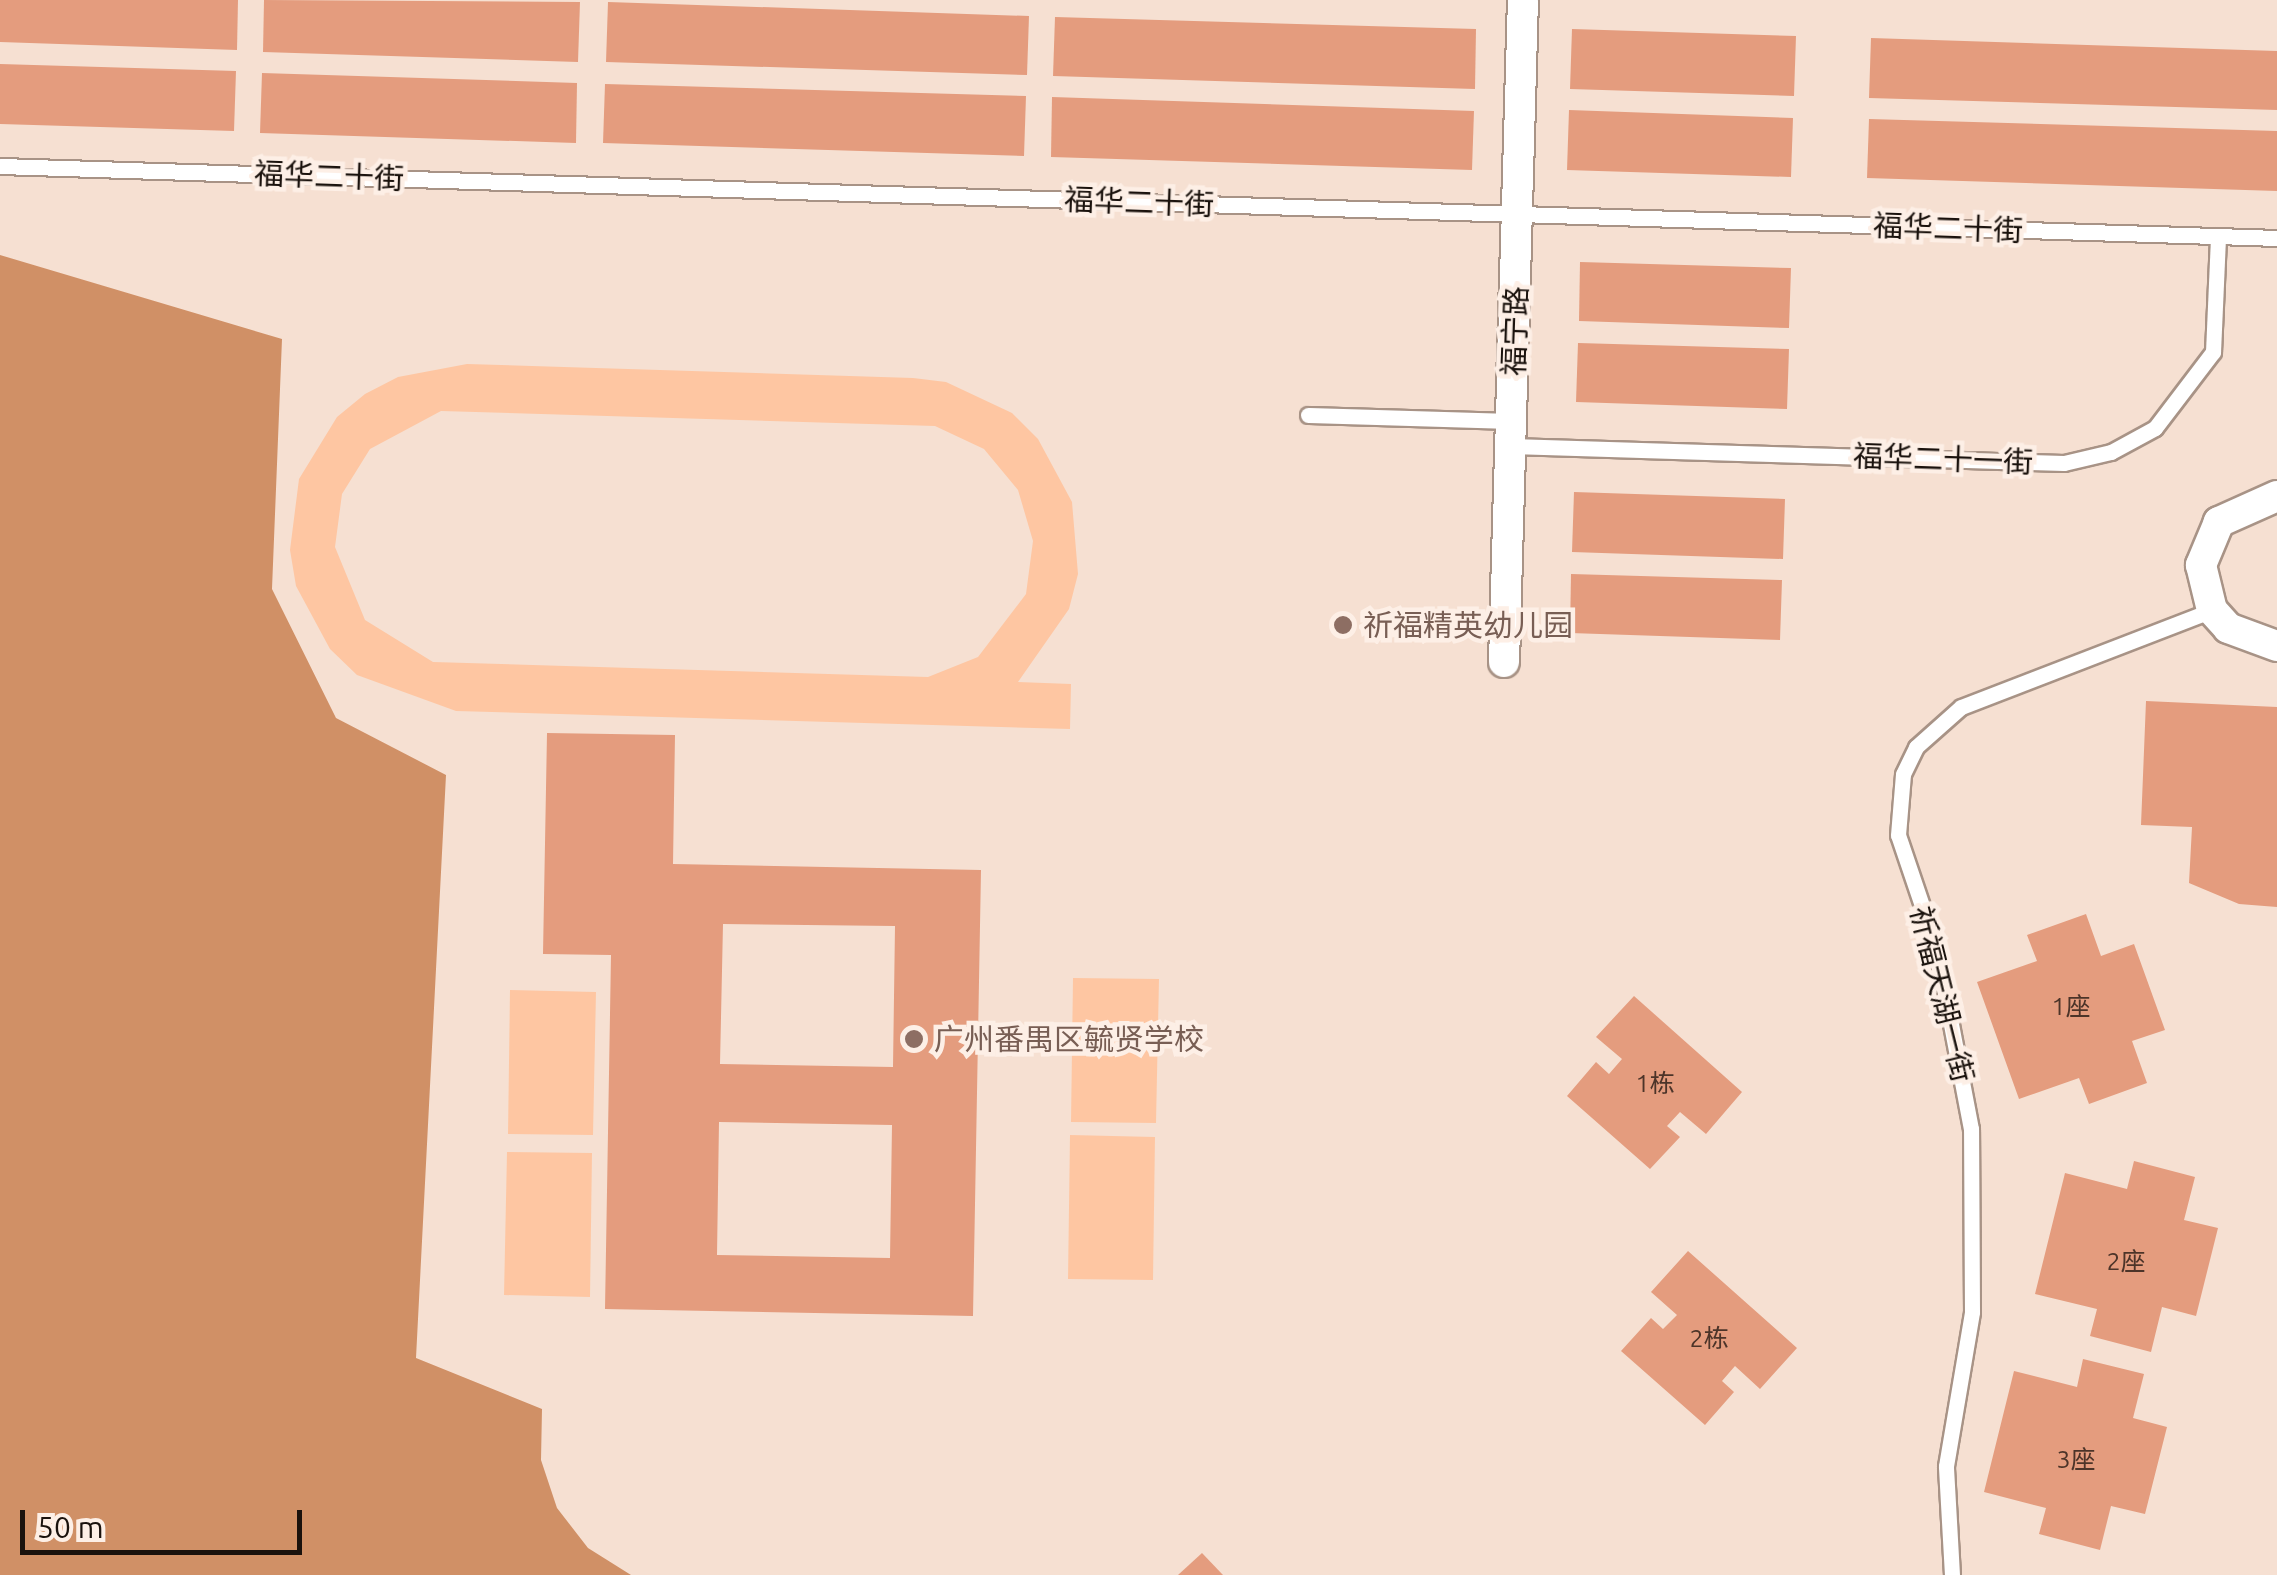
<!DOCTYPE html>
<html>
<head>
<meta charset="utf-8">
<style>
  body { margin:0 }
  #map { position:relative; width:2277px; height:1575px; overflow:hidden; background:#f6e0d2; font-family:Ubuntu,"Noto Sans SC",sans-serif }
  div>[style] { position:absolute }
  .green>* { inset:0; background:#fec6a2 }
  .forest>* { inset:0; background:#d09066 }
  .building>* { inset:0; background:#e49c7e }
  .roads { filter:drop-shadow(2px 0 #a89386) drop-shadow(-2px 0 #a89386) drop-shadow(0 2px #a89386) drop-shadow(0 -2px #a89386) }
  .lane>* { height:15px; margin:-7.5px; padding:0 7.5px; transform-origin:7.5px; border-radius:7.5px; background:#fff }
  .street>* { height:30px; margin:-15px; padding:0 15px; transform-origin:15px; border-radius:15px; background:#fff }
  .dots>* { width:28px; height:28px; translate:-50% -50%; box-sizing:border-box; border:5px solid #fdefe6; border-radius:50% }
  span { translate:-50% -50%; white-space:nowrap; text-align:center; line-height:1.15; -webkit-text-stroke:9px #fdefe6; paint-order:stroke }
  .number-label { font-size:25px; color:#4c3429 }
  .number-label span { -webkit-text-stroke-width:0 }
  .street-label { font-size:30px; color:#1a120d }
  .education-label { font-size:30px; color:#785e54 }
  .left { translate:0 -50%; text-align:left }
  .scale { position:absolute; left:20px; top:1510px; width:282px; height:45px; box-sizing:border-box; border:5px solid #1a120d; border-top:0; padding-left:12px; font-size:30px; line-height:35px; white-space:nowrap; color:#1a120d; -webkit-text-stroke:8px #fdefe6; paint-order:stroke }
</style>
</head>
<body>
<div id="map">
  <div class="green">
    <i style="clip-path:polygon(evenodd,467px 364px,913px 378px,946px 382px,1012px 413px,1038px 439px,1072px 502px,1078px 574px,1069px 609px,1018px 682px,1071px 684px,1070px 729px,456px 711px,357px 675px,330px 649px,296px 586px,290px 550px,299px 479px,337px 417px,365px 394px,398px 377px,467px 364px,441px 411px,935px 426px,984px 449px,1018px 490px,1033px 541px,1026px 594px,978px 657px,928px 677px,433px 662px,365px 620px,335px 547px,342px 494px,370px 449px,441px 411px)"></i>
    <i style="clip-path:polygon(1073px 978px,1159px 979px,1156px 1123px,1071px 1122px)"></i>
    <i style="clip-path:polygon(510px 990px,596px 992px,593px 1135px,508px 1134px)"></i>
    <i style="clip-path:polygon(1070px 1135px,1155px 1137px,1153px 1280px,1068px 1279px)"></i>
    <i style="clip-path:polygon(507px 1152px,592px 1153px,590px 1297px,504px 1295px)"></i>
  </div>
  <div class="forest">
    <i style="clip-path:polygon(0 255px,282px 339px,272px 589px,336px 718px,446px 775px,416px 1358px,542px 1409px,541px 1460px,557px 1508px,588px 1548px,631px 1575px,0 1575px)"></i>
  </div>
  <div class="building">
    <i style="clip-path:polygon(0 0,238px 0,237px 50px,0 42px)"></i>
    <i style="clip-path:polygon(264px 0,580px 2px,578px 62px,263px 52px)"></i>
    <i style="clip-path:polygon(608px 2px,1029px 16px,1027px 75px,606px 62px)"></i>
    <i style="clip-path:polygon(1055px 17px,1476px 29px,1475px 89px,1053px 76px)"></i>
    <i style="clip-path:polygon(1572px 29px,1796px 36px,1794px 96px,1570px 89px)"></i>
    <i style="clip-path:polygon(1871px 38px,2277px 51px,2277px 110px,1869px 98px)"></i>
    <i style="clip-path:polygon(0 64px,236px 71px,234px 131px,0 124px)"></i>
    <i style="clip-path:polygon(262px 73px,577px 83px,576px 143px,260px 133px)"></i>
    <i style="clip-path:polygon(605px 84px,1026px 96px,1024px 156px,603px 143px)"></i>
    <i style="clip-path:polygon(1052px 97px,1474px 111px,1472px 170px,1051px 157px)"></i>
    <i style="clip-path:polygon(1569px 110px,1793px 118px,1791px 177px,1567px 170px)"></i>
    <i style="clip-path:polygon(1869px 119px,2277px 131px,2277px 191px,1867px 178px)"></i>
    <i style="clip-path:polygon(1580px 262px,1791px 268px,1789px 328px,1579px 321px)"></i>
    <i style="clip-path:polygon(1578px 343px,1789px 349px,1787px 409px,1576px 402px)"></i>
    <i style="clip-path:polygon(1574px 492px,1785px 499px,1783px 559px,1572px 552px)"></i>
    <i style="clip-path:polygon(1571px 574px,1782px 580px,1780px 640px,1570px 633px)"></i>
    <i style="clip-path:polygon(2146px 701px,2277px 707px,2277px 907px,2239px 904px,2189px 883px,2192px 827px,2141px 825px)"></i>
    <i style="clip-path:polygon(evenodd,547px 733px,675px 735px,673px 864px,981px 870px,973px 1316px,605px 1309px,611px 955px,543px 954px,547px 733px,723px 924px,895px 926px,893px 1067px,720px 1064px,723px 924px,547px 733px,719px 1122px,892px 1125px,890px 1258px,717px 1255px,719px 1122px)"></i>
    <i style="clip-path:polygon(2086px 914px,2101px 956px,2134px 944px,2165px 1030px,2132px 1041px,2147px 1083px,2089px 1104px,2079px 1078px,2019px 1099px,1977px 982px,2037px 961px,2027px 935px)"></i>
    <i style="clip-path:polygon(1634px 996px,1742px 1092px,1706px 1134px,1680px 1112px,1667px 1126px,1680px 1137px,1650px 1169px,1567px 1096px,1596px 1062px,1609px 1074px,1622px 1059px,1596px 1037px)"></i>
    <i style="clip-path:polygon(2134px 1161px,2195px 1177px,2184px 1220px,2218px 1228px,2196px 1316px,2162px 1307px,2151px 1352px,2090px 1336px,2097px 1309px,2035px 1294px,2065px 1173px,2127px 1189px)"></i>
    <i style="clip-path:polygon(1688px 1251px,1797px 1348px,1760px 1389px,1735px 1366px,1722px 1381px,1734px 1392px,1705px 1425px,1621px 1351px,1651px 1318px,1663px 1329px,1677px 1315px,1651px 1292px)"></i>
    <i style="clip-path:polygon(2083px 1359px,2144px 1374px,2133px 1418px,2167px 1427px,2145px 1514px,2111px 1506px,2100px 1550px,2039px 1534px,2046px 1508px,1984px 1492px,2014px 1371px,2077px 1387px)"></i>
    <i style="clip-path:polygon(1202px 1553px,1223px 1575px,1178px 1575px)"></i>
  </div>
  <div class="roads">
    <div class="lane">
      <i style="left:0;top:166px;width:2278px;rotate:1.81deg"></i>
      <i style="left:1308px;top:415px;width:204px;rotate:1.7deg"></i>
      <i style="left:1511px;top:446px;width:553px;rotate:1.76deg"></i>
      <i style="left:2064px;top:463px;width:48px;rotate:-13.2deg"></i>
      <i style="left:2111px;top:452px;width:50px;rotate:-28.6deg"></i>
      <i style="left:2155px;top:428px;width:96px;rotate:-52.7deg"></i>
      <i style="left:2213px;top:352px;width:116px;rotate:-87.5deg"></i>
      <i style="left:1952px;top:1575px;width:109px;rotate:-93.2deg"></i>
      <i style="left:1946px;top:1466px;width:156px;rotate:-80.4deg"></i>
      <i style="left:1972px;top:1312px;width:183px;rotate:-90.3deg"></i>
      <i style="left:1971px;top:1129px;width:182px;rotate:-100.8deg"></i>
      <i style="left:1937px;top:950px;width:121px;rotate:-108.7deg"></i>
      <i style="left:1898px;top:835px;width:61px;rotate:-85.3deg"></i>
      <i style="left:1903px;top:774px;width:30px;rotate:-64deg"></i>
      <i style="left:1916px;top:747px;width:60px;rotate:-41.6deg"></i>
      <i style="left:1961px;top:707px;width:269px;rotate:-21.1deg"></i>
    </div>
    <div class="street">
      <i style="left:2277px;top:496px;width:64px;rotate:155.9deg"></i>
      <i style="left:2219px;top:522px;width:47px;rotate:112.7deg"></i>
      <i style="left:2201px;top:565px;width:46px;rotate:76.3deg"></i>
      <i style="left:2212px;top:610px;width:24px;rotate:48deg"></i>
      <i style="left:2228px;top:628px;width:52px;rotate:20.2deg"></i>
      <i style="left:1504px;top:662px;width:662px;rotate:-88.36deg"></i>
    </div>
  </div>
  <div class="dots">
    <i style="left:1343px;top:625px;background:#8d6e63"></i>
    <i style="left:914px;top:1039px;background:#8d6e63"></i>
  </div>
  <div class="number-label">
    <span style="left:2071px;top:1006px">1座</span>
    <span style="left:1655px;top:1083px">1栋</span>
    <span style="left:2126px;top:1261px">2座</span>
    <span style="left:1709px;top:1338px">2栋</span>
    <span style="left:2076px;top:1459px">3座</span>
  </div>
  <div class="street-label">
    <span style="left:329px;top:176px;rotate:2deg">福华二十街</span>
    <span style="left:1139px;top:202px;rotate:2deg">福华二十街</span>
    <span style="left:1948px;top:228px;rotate:2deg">福华二十街</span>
    <span style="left:1515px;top:331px;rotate:-88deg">福宁路</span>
    <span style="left:1943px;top:459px;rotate:2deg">福华二十一街</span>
    <span style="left:1942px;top:994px;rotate:76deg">祈福天湖一街</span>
  </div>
  <div class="education-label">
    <span class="left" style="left:1363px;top:625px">祈福精英幼儿园</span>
    <span class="left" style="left:934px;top:1039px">广州番禺区毓贤学校</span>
  </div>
  <div class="scale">50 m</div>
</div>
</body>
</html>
